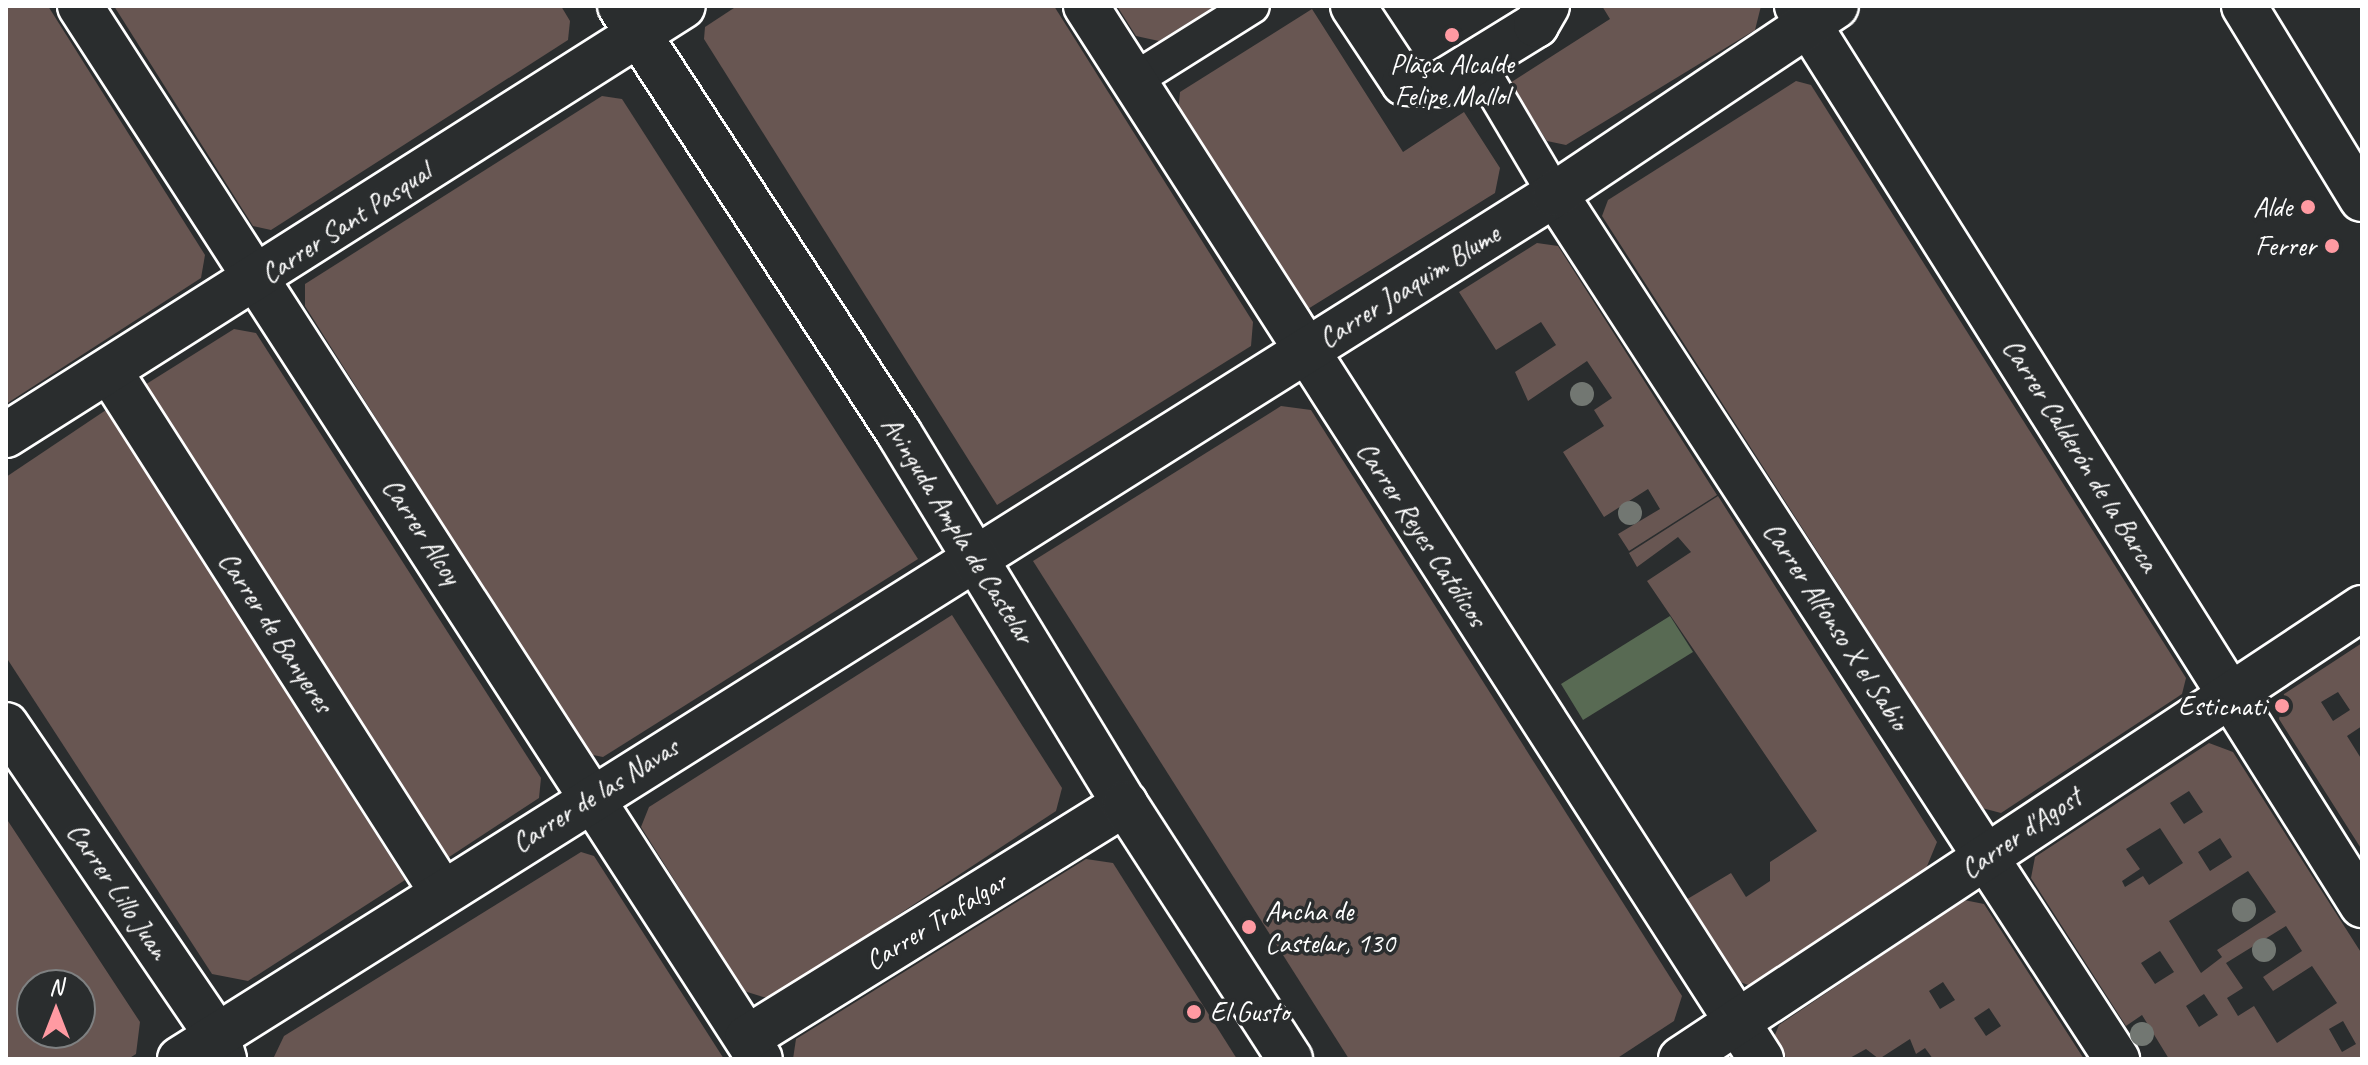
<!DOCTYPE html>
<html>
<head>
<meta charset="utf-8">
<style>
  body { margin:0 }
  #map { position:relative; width:2368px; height:1065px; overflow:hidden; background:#2a2d2e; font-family:Caveat,sans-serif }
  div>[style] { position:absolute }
  .green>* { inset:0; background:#586a53 }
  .building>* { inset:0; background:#685652 }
  .roads { filter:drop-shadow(2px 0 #fff) drop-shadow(-2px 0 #fff) drop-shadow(0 2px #fff) drop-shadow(0 -2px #fff) }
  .pedestrian>* { height:34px; margin:-17px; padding:0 17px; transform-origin:17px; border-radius:17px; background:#2a2d2e }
  .minor>* { height:44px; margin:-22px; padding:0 22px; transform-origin:22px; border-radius:22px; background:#2a2d2e }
  .secondary>* { height:44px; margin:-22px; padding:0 22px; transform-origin:22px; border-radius:22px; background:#2a2d2e }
  .trees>* { width:24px; height:24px; margin:-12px; border-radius:50%; background:#727772 }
  .dots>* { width:22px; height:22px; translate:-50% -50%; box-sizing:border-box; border:4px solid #2a2d2e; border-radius:50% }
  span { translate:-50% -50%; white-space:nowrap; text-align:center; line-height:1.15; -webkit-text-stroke:7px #2a2d2e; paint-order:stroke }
  .poi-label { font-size:28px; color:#fff }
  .right { translate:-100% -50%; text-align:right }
  .left { translate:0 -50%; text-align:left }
  .street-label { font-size:28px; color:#fff }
  .frame { position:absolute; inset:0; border:8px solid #fff; pointer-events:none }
  .north { position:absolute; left:16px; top:969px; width:80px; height:80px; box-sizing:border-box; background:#2a2d2e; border:2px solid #7f8182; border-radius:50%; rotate:0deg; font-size:22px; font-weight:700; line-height:32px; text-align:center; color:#fff }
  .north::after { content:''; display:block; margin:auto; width:28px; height:36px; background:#ff9aa2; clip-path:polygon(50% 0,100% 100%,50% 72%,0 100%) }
</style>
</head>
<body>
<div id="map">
  <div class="green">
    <i style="clip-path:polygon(1670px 616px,1693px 652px,1583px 720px,1561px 684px)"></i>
  </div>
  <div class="building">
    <i style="clip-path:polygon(6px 6px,48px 6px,205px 255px,201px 278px,6px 404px)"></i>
    <i style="clip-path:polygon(114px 6px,561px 6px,570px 21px,568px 40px,271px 230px,253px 226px)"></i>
    <i style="clip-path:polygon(737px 6px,1054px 6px,1253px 322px,1251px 346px,997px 505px,704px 39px,705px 27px)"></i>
    <i style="clip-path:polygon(1117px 6px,1215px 6px,1159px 41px,1136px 36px)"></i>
    <i style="clip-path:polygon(1602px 6px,1761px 6px,1755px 30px,1566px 145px,1547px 141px,1510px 83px,1610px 19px)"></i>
    <i style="clip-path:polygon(1312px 9px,1403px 152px,1464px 112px,1500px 168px,1495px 193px,1303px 312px,1178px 113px,1180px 92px)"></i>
    <i style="clip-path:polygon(1796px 81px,1811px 85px,2186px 678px,2182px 694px,2001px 813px,1982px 808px,1602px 216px,1608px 200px)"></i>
    <i style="clip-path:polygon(602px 96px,622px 99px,918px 559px,603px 757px,588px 754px,305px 306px,305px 284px)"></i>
    <i style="clip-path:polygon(1537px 243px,1558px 246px,1717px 495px,1629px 551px,1618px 534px,1660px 509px,1648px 489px,1604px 517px,1563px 452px,1604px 426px,1594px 410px,1612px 398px,1587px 361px,1528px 401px,1515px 372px,1556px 345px,1541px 322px,1496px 350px,1459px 292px)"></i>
    <i style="clip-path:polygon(234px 329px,256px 333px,541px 778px,539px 798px,440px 863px,140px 388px)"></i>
    <i style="clip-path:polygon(1281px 406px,1311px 410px,1682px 996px,1674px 1021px,1616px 1059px,1349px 1059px,1033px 561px)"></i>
    <i style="clip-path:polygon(106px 410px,405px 880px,248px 981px,212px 974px,6px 657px,6px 477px)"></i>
    <i style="clip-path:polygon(1718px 496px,1937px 842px,1925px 871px,1751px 986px,1724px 976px,1679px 904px,1731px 873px,1746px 897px,1770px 881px,1770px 862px,1817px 831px,1647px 581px,1691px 552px,1678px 537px,1637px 567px,1629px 553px)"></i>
    <i style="clip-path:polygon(952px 615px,1062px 788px,1056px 811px,770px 999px,744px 991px,641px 827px,649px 807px)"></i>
    <i style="clip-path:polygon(evenodd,2362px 643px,2362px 726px,2347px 736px,2362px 760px,2362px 850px,2279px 719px,2284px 694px,2362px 643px,2338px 692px,2350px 710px,2333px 721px,2321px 702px,2338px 692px)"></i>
    <i style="clip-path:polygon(evenodd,2209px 743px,2233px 752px,2362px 954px,2362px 1059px,2169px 1059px,2142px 1015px,2126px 1026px,2031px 878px,2035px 857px,2209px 743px,2189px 791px,2203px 812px,2184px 824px,2170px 803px,2189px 791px,2209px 743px,2160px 828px,2183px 863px,2149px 885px,2143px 876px,2125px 887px,2122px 881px,2140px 869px,2126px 849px,2160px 828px,2209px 743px,2220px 838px,2232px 857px,2210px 871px,2198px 852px,2220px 838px,2209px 743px,2248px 871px,2276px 912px,2217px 950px,2222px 957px,2201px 973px,2169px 921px,2248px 871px,2209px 743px,2286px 926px,2302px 951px,2263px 977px,2273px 991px,2312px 966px,2337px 1003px,2277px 1043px,2254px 1006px,2238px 1016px,2227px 998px,2243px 988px,2226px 963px,2286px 926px,2209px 743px,2160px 951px,2174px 972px,2155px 984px,2141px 963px,2160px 951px,2209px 743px,2204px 994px,2218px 1015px,2199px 1027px,2186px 1006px,2204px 994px,2209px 743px,2343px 1021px,2356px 1044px,2342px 1052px,2329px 1029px,2343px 1021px)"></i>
    <i style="clip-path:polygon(evenodd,6px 818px,140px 1022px,136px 1054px,128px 1059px,6px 1059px,6px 818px,32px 985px,80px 985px,80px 1033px,32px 1033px,32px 985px)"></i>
    <i style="clip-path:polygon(581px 852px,594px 856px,724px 1059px,273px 1059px,284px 1036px)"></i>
    <i style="clip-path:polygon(1086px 859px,1113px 863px,1237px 1059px,793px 1059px,796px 1039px)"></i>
    <i style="clip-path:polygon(evenodd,1964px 900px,1984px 904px,2084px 1059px,1933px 1059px,1925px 1048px,1916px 1054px,1910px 1039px,1879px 1059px,1866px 1049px,1848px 1059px,1787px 1059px,1774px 1037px,1779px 1025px,1964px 900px,1943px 982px,1955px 1000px,1940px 1009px,1929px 991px,1943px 982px,1964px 900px,1989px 1008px,2001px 1026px,1986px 1036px,1974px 1018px,1989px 1008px)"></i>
  </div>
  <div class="roads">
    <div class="pedestrian">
      <i style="left:1478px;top:64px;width:151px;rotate:59.4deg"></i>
      <i style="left:1134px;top:80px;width:139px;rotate:-32.1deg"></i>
    </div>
    <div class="minor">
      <i style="left:80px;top:6px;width:1253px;rotate:57.15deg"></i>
      <i style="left:1086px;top:6px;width:1251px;rotate:57.34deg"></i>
      <i style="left:1353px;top:6px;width:92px;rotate:56.5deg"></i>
      <i style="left:1404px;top:83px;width:36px;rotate:2deg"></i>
      <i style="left:1440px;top:84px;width:113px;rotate:-31.6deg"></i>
      <i style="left:1536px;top:25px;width:22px;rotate:-60deg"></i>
      <i style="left:1797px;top:6px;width:1062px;rotate:57.85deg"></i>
      <i style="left:2244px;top:6px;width:226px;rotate:58.6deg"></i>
      <i style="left:1555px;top:194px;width:1032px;rotate:56.99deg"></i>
      <i style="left:110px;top:372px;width:617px;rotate:57.44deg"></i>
      <i style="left:6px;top:435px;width:801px;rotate:-32.36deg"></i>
      <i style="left:6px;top:725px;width:376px;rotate:55.8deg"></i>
      <i style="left:217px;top:1036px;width:24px;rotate:73deg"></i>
      <i style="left:747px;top:1038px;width:445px;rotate:-31.8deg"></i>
      <i style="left:180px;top:1059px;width:1624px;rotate:-32.17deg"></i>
      <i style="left:1555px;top:194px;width:338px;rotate:-33.8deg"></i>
      <i style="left:1681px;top:1059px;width:817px;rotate:-33.51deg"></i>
    </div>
    <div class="secondary">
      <i style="left:620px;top:6px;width:510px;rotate:56.84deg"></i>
      <i style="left:899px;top:433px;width:434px;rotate:58.7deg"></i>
      <i style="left:1125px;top:804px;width:304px;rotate:57.1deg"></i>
    </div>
  </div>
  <div class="trees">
    <i style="left:1582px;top:394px"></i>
    <i style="left:1630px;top:513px"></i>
    <i style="left:2244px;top:910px"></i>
    <i style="left:2264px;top:950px"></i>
    <i style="left:2142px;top:1034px"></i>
  </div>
  <div class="dots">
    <i style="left:1452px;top:35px;background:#ff9aa2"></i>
    <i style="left:2308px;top:207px;background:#ff9aa2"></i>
    <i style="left:2332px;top:246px;background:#ff9aa2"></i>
    <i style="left:2282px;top:706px;background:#ff9aa2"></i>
    <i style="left:1249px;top:927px;background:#ff9aa2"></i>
    <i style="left:1194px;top:1012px;background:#ff9aa2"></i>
  </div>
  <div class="poi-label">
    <span style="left:1452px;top:80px">Plaça Alcalde<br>Felipe Mallol</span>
    <span class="right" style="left:2292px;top:207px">Alde</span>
    <span class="right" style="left:2316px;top:246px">Ferrer</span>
    <span class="right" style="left:2266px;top:706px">Esticnati</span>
    <span class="left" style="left:1265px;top:927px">Ancha de<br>Castelar, 130</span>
    <span class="left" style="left:1210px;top:1012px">El Gusto</span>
  </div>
  <div class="street-label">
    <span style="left:346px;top:223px;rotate:-33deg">Carrer Sant Pasqual</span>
    <span style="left:1409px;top:286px;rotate:-32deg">Carrer Joaquim Blume</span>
    <span style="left:2081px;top:455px;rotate:58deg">Carrer Calderón de la Barca</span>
    <span style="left:958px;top:530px;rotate:58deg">Avinguda Ampla de Castelar</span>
    <span style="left:422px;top:531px;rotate:57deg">Carrer Alcoy</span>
    <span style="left:1422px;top:534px;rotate:57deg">Carrer Reyes Católicos</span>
    <span style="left:1836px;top:626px;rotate:57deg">Carrer Alfonso X el Sabio</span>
    <span style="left:276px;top:632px;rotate:57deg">Carrer de Banyeres</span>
    <span style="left:595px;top:795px;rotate:-32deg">Carrer de las Navas</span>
    <span style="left:2021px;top:833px;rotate:-34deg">Carrer d'Agost</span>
    <span style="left:118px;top:891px;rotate:56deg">Carrer Lillo Juan</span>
    <span style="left:936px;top:921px;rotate:-32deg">Carrer Trafalgar</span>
  </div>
  <div class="frame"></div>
  <div class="north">N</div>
</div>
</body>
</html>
